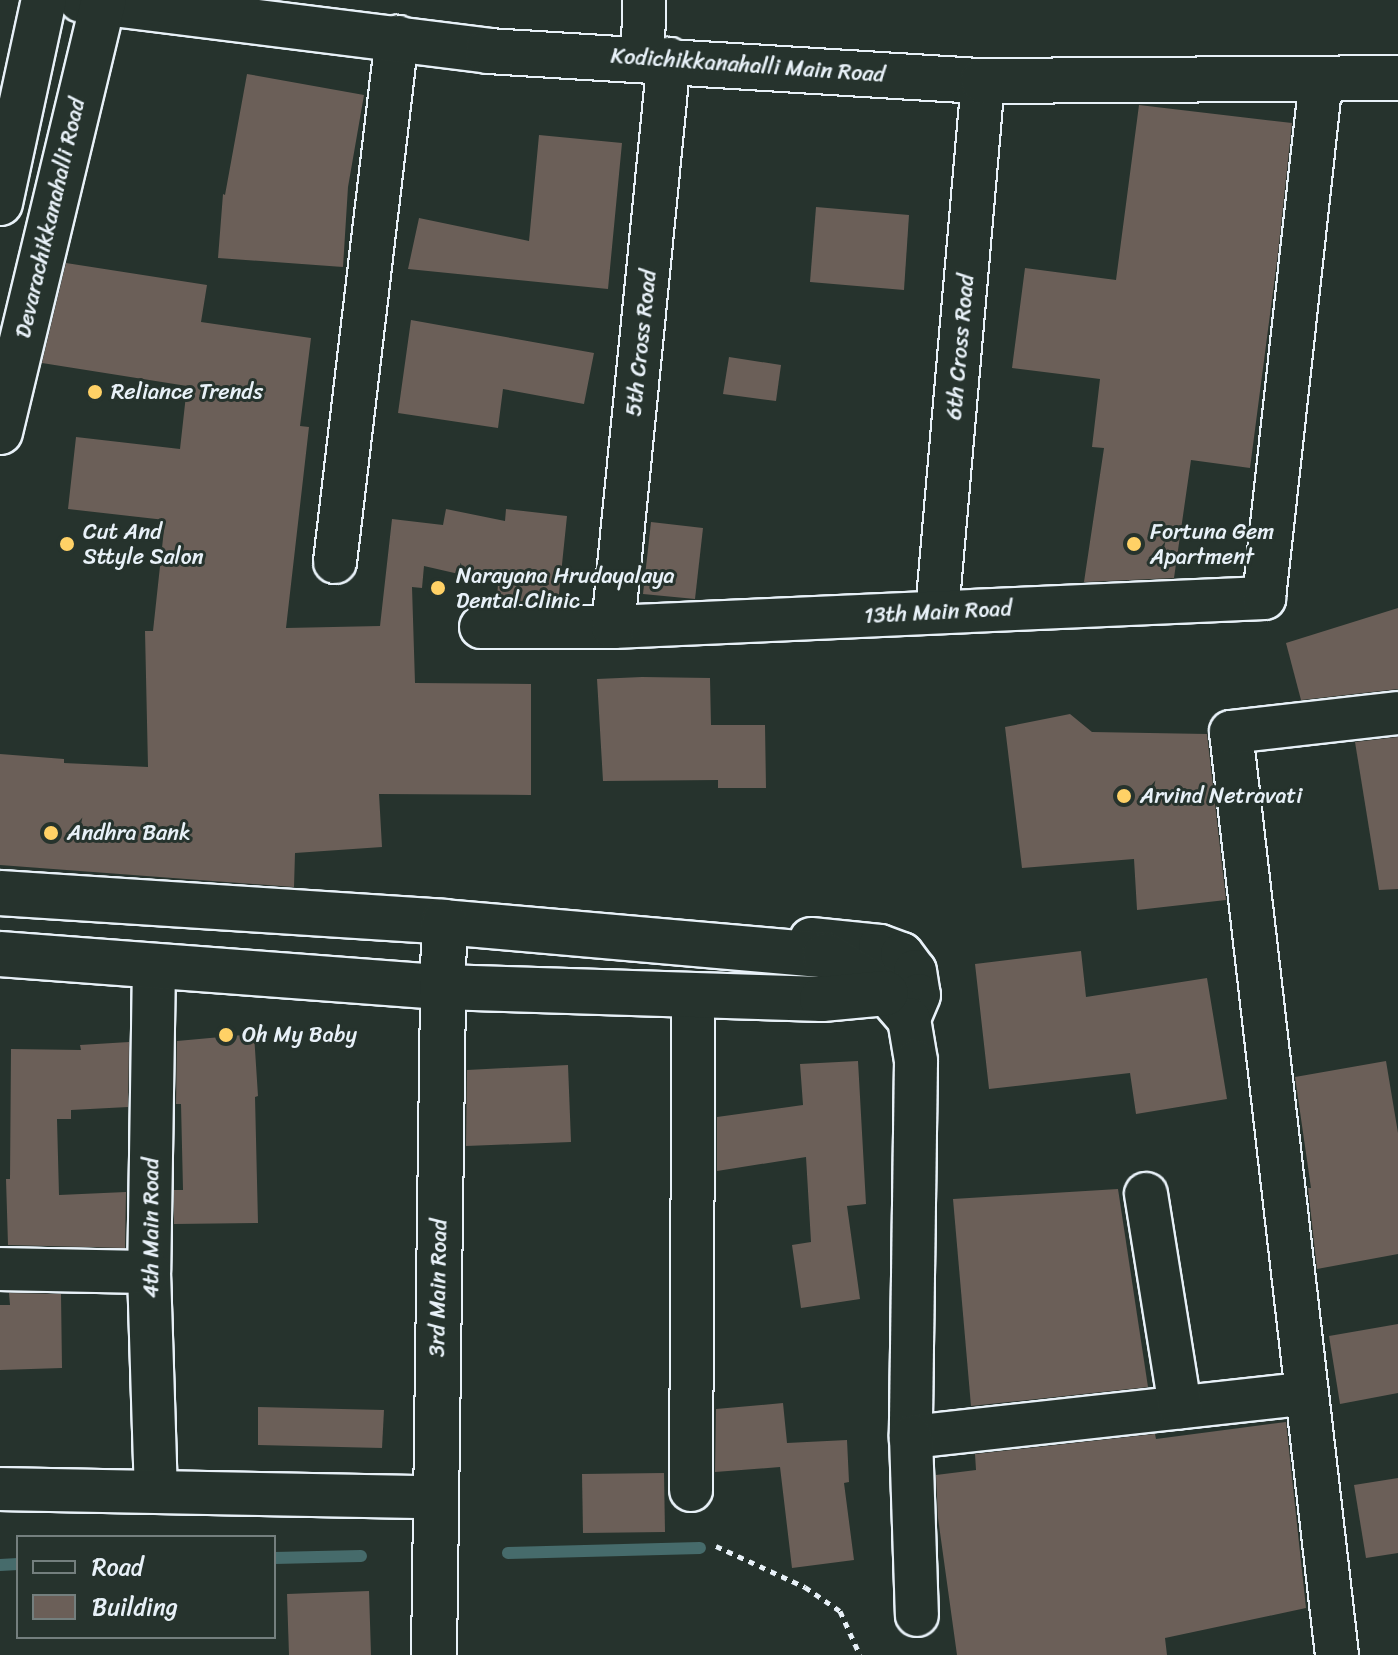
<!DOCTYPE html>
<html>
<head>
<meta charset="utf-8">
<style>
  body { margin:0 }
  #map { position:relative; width:1398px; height:1655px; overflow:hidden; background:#26332d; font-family:Sriracha,sans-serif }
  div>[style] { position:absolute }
  .stream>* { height:12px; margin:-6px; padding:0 6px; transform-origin:6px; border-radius:6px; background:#466b6b }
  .building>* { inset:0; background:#6b5f58 }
  .path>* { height:5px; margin-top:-2.5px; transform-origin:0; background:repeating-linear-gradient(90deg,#e8f1f8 0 6px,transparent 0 12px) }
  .roads { filter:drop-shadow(2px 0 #e8f1f8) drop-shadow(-2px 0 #e8f1f8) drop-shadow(0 2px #e8f1f8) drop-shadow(0 -2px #e8f1f8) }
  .street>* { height:42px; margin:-21px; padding:0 21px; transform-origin:21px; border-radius:21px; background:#26332d }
  .secondary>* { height:44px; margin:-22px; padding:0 22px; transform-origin:22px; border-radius:22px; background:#26332d }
  .dots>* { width:22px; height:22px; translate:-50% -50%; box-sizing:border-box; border:4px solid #26332d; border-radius:50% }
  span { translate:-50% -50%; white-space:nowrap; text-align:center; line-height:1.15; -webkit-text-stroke:6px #26332d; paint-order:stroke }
  .street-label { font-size:22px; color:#e8f1f8 }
  .poi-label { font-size:22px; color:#e8f1f8 }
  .left { translate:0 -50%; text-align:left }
  .legend { position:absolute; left:16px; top:1535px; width:260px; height:104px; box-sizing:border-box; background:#26332d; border:2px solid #747f7e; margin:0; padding:10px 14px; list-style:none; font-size:24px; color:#e8f1f8 }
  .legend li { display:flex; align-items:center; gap:16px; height:40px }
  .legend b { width:40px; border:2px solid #747f7e }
</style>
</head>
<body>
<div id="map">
  <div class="stream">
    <i style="left:508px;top:1553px;width:192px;rotate:-1.5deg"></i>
    <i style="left:274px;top:1558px;width:87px;rotate:-1.3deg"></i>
    <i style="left:0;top:1565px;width:18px;rotate:-3deg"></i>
  </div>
  <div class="building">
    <i style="clip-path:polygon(247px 74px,364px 95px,348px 187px,343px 267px,218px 258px,223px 194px,225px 195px)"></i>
    <i style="clip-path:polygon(1139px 105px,1292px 123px,1278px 253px,1250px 468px,1191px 460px,1174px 578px,1084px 582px,1104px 448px,1092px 447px,1100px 379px,1012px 368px,1025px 268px,1116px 280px)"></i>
    <i style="clip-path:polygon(539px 135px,622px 143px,608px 289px,408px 269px,419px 218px,529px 241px)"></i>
    <i style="clip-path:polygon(816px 207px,909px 215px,904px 290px,810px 282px)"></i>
    <i style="clip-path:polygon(66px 263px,207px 285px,201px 322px,311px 338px,300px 426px,309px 427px,286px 628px,380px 626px,392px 519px,443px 525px,446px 509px,505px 521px,506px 509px,567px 516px,558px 603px,497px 600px,498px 583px,424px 566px,422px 588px,412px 587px,415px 683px,531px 684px,531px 795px,379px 794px,382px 847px,295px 853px,294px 887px,0 865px,0 754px,64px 759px,64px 763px,148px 767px,145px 631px,153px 631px,165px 520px,68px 509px,76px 437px,180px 449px,187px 386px,42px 363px)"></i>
    <i style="clip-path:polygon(411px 320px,594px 353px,584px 404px,503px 389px,498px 428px,398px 413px)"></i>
    <i style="clip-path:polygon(729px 357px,781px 365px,776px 401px,723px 394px)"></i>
    <i style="clip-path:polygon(651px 522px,703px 528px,695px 599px,643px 594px)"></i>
    <i style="clip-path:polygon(1398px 608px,1398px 689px,1301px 700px,1286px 643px)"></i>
    <i style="clip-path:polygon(642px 677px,710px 678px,711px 725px,765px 725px,766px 788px,718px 788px,718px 780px,603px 781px,597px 679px)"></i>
    <i style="clip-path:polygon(1070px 714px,1092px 732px,1207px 734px,1226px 900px,1137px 910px,1134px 859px,1022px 868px,1005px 727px)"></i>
    <i style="clip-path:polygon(1398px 737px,1398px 889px,1379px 890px,1355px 742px)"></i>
    <i style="clip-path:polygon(1081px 951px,1086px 997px,1207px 978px,1227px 1099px,1136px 1114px,1130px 1073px,989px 1089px,975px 964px)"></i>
    <i style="clip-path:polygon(254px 1034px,258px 1096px,255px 1097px,258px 1223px,174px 1224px,174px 1190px,183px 1190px,181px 1104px,176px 1104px,177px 1041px)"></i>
    <i style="clip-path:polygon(129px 1042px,128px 1107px,71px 1110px,71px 1119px,57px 1119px,59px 1195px,126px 1192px,125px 1248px,8px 1245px,6px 1179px,10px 1179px,11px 1049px,81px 1050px,80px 1045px)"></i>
    <i style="clip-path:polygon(858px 1061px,866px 1204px,847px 1206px,860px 1299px,801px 1308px,792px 1245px,811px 1242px,806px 1157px,717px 1171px,717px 1117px,803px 1105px,800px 1064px)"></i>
    <i style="clip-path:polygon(1386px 1061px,1398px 1133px,1398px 1254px,1317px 1269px,1308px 1188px,1311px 1188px,1295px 1077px)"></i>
    <i style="clip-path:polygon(568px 1065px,571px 1142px,466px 1146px,467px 1070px)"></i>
    <i style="clip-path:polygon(1118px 1189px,1148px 1387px,971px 1406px,953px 1199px)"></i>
    <i style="clip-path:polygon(9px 1293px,61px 1294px,62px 1368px,0 1370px,0 1305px,10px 1305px)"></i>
    <i style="clip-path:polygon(1398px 1324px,1398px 1393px,1340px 1404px,1329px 1336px)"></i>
    <i style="clip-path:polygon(783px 1403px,787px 1443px,847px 1440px,849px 1482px,844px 1483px,854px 1560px,792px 1568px,780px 1467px,715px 1472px,716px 1409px)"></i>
    <i style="clip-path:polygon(258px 1407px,384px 1410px,382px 1448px,258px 1445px)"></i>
    <i style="clip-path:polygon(1286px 1422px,1306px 1608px,1165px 1638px,1167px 1655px,957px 1655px,938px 1518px,936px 1475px,976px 1470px,975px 1454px,1155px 1434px,1156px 1439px)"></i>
    <i style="clip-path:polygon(664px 1473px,665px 1532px,583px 1533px,582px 1474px)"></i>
    <i style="clip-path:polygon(1398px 1478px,1398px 1553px,1366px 1558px,1354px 1485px)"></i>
    <i style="clip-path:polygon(369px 1591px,371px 1655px,289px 1655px,287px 1594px)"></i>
  </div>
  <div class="path">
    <i style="left:716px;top:1546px;width:98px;rotate:24.7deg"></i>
    <i style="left:805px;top:1587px;width:42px;rotate:34.4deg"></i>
    <i style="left:840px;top:1611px;width:48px;rotate:65.6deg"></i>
  </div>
  <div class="roads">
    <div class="street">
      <i style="left:643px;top:58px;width:58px;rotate:-89deg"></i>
      <i style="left:335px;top:562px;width:529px;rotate:-83.26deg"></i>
      <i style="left:937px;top:612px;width:533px;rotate:-85.05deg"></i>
      <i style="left:481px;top:627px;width:132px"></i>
      <i style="left:613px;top:627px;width:652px;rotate:-2.55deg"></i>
      <i style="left:1264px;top:598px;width:522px;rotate:-83.73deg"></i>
      <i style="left:613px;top:627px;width:571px;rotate:-84.37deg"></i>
      <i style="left:811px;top:939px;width:69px;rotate:5.8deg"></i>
      <i style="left:880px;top:946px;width:23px;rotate:20deg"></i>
      <i style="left:902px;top:954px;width:21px;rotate:53deg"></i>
      <i style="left:915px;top:971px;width:24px;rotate:81deg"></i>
      <i style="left:919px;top:995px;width:26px;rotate:113deg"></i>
      <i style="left:154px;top:965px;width:307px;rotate:90.9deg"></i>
      <i style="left:149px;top:1272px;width:219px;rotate:88.2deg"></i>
      <i style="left:886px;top:993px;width:35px;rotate:49deg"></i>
      <i style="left:909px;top:1019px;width:43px;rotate:80.5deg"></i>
      <i style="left:916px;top:1061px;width:376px;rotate:90.8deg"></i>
      <i style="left:911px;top:1437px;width:398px;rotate:-6.3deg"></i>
      <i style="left:1146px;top:1194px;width:216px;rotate:80.9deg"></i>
      <i style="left:0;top:1269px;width:149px;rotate:1.2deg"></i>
      <i style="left:911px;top:1437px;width:178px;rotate:88.1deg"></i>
      <i style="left:0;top:1489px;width:435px;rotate:1.1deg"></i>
      <i style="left:691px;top:1490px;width:495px;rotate:-89.7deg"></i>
      <i style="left:1337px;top:1655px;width:929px;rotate:-96.55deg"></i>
      <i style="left:1231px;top:732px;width:168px;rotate:-6.5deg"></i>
    </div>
    <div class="secondary">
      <i style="left:81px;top:0;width:410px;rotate:7.1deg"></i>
      <i style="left:488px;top:51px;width:496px;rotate:3.5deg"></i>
      <i style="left:983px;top:81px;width:415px;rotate:-0.4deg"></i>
      <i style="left:0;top:203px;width:208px;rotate:-77.8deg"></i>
      <i style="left:0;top:432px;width:444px;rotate:-76.5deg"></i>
      <i style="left:0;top:893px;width:445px;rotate:3.7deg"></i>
      <i style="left:444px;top:922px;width:382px;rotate:5deg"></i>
      <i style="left:825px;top:955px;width:72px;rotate:31.9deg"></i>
      <i style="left:0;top:954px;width:443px;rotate:4.3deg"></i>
      <i style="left:442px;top:987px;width:380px;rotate:1.8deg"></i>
      <i style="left:822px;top:999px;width:64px;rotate:-5.4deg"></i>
      <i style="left:434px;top:1655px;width:733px;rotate:-89.22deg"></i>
    </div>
  </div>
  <div class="dots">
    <i style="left:95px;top:392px;background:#ffd166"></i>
    <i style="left:67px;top:544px;background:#ffd166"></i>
    <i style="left:1134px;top:544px;background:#ffd166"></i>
    <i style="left:438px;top:588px;background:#ffd166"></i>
    <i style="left:1124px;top:796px;background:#ffd166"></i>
    <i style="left:51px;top:833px;background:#ffd166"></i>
    <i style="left:226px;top:1035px;background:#ffd166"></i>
  </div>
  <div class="street-label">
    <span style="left:748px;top:65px;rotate:4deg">Kodichikkanahalli Main Road</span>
    <span style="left:50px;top:218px;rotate:-77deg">Devarachikkanahalli Road</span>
    <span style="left:641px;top:343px;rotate:-84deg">5th Cross Road</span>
    <span style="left:960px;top:347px;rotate:-85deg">6th Cross Road</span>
    <span style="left:938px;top:612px;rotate:-3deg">13th Main Road</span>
    <span style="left:151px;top:1228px;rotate:-90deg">4th Main Road</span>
    <span style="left:438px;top:1288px;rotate:-89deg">3rd Main Road</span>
  </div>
  <div class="poi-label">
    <span class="left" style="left:111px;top:392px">Reliance Trends</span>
    <span class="left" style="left:83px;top:544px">Cut And<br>Sttyle Salon</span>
    <span class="left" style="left:1150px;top:544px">Fortuna Gem<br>Apartment</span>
    <span class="left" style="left:456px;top:588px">Narayana Hrudayalaya<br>Dental Clinic</span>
    <span class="left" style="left:1140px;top:796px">Arvind Netravati</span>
    <span class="left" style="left:67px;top:833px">Andhra Bank</span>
    <span class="left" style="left:242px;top:1035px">Oh My Baby</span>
  </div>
  <ul class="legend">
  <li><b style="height:10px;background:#26332d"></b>Road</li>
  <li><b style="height:22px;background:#6b5f58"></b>Building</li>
  </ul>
</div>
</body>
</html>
